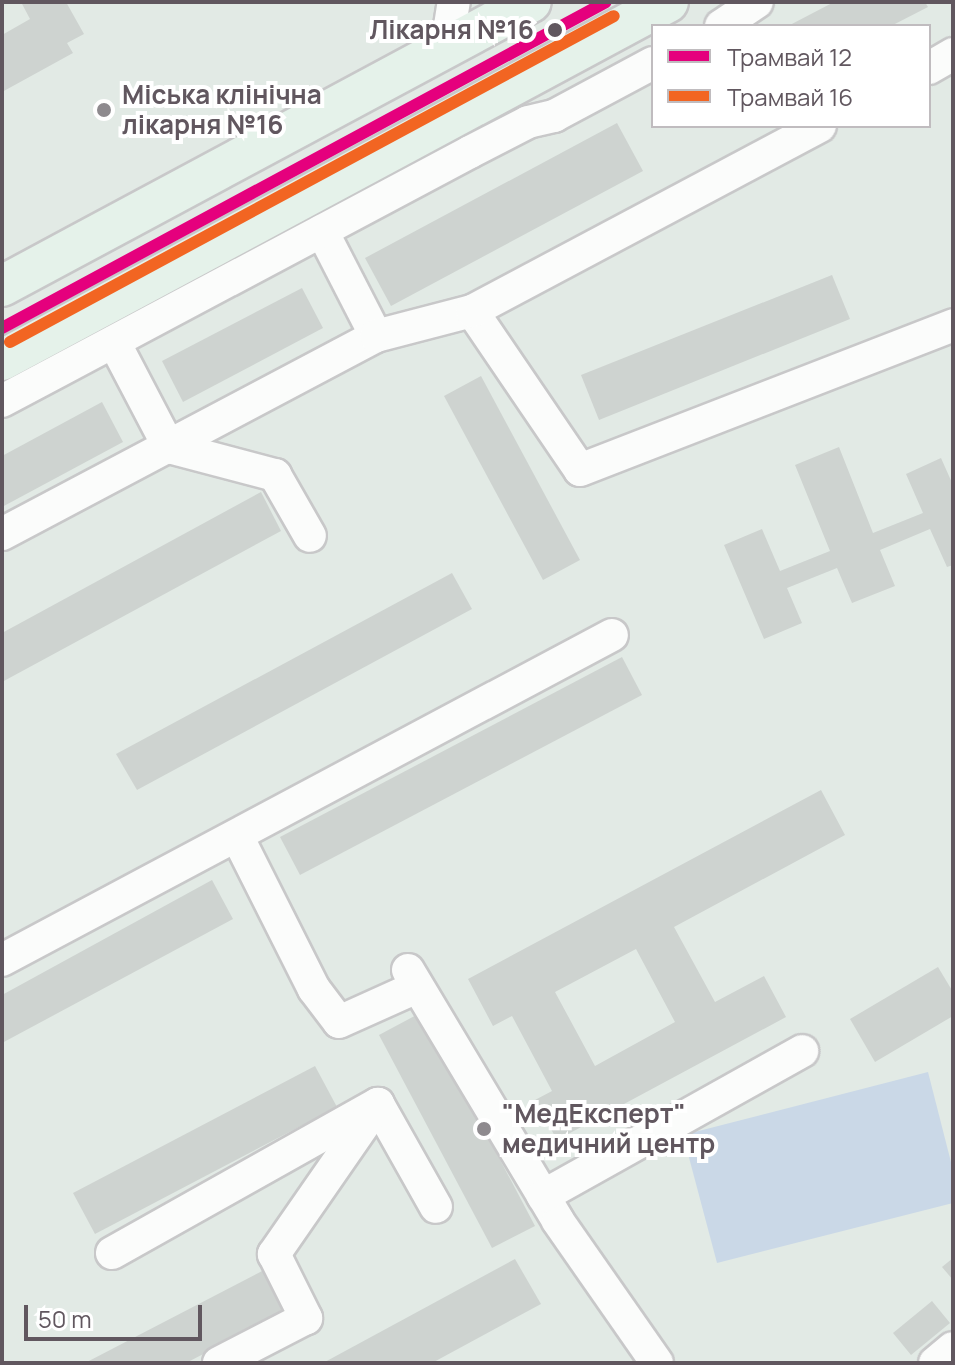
<!DOCTYPE html>
<html>
<head>
<meta charset="utf-8">
<style>
  body { margin:0 }
  #map { position:relative; width:955px; height:1365px; overflow:hidden; background:#e2eae5; font-family:Manrope,sans-serif }
  div>[style] { position:absolute }
  .green>* { inset:0; background:#cad8e7 }
  .building>* { inset:0; background:#ced3d0 }
  .roads { filter:drop-shadow(2px 0 #c8c8c9) drop-shadow(-2px 0 #c8c8c9) drop-shadow(0 2px #c8c8c9) drop-shadow(0 -2px #c8c8c9) }
  .minor>* { height:32px; margin:-16px; padding:0 16px; transform-origin:16px; border-radius:16px; background:#fbfcfb }
  .major>* { height:40px; margin:-20px; padding:0 20px; transform-origin:20px; border-radius:20px; background:#e5f2ea }
  .tram-1>* { height:12px; margin:-6px; padding:0 6px; transform-origin:6px; border-radius:6px; background:#e5007d }
  .tram-2>* { height:12px; margin:-6px; padding:0 6px; transform-origin:6px; border-radius:6px; background:#f26522 }
  .dots>* { width:22px; height:22px; translate:-50% -50%; box-sizing:border-box; border:4px solid #fff; border-radius:50% }
  span { translate:-50% -50%; white-space:nowrap; text-align:center; line-height:1.15; -webkit-text-stroke:8px #fff; paint-order:stroke }
  .stop-label { font-size:26px; color:#61575f; font-weight:700 }
  .right { translate:-100% -50%; text-align:right }
  .poi-label { font-size:26px; color:#61575f; font-weight:700 }
  .left { translate:0 -50%; text-align:left }
  .frame { position:absolute; inset:0; border:4px solid #61575f; pointer-events:none }
  .legend { position:absolute; left:651px; top:24px; width:280px; height:104px; box-sizing:border-box; background:#fff; border:2px solid #c0bcbf; margin:0; padding:10px 14px; list-style:none; font-size:24px; color:#61575f }
  .legend li { display:flex; align-items:center; gap:16px; height:40px }
  .legend b { width:40px; border:2px solid #c0bcbf }
  .scale { position:absolute; left:24px; top:1305px; width:178px; height:36px; box-sizing:border-box; border:4px solid #61575f; border-top:0; padding-left:10px; font-size:24px; line-height:28px; white-space:nowrap; color:#61575f; -webkit-text-stroke:6px #fff; paint-order:stroke }
</style>
</head>
<body>
<div id="map">
  <div class="green">
    <i style="clip-path:polygon(928px 1072px,953px 1170px,953px 1203px,717px 1263px,683px 1135px)"></i>
  </div>
  <div class="building">
    <i style="clip-path:polygon(21px 2px,66px 2px,84px 34px,67px 43px,73px 53px,2px 92px,2px 35px,30px 19px)"></i>
    <i style="clip-path:polygon(834px 2px,925px 2px,928px 7px,891px 26px,788px 26px)"></i>
    <i style="clip-path:polygon(617px 123px,643px 171px,391px 306px,365px 258px)"></i>
    <i style="clip-path:polygon(832px 275px,850px 319px,599px 420px,581px 375px)"></i>
    <i style="clip-path:polygon(302px 288px,323px 328px,183px 402px,162px 361px)"></i>
    <i style="clip-path:polygon(481px 376px,580px 560px,543px 580px,444px 396px)"></i>
    <i style="clip-path:polygon(102px 402px,123px 442px,2px 507px,2px 456px)"></i>
    <i style="clip-path:polygon(839px 447px,873px 533px,923px 513px,906px 474px,941px 458px,953px 485px,953px 565px,947px 567px,930px 529px,880px 550px,895px 586px,852px 603px,837px 568px,787px 588px,802px 623px,764px 639px,724px 545px,762px 529px,780px 571px,830px 551px,795px 465px)"></i>
    <i style="clip-path:polygon(261px 492px,281px 531px,2px 682px,2px 633px)"></i>
    <i style="clip-path:polygon(452px 573px,472px 609px,137px 790px,116px 754px)"></i>
    <i style="clip-path:polygon(622px 657px,642px 695px,300px 875px,280px 837px)"></i>
    <i style="clip-path:polygon(evenodd,821px 790px,845px 835px,674px 927px,715px 1002px,764px 976px,786px 1017px,557px 1140px,535px 1100px,552px 1091px,512px 1016px,493px 1026px,468px 979px,821px 790px,636px 949px,675px 1022px,595px 1066px,555px 992px,636px 949px)"></i>
    <i style="clip-path:polygon(212px 880px,233px 919px,2px 1043px,2px 995px)"></i>
    <i style="clip-path:polygon(938px 967px,953px 992px,953px 1016px,875px 1062px,850px 1019px)"></i>
    <i style="clip-path:polygon(422px 1012px,535px 1226px,492px 1248px,379px 1035px)"></i>
    <i style="clip-path:polygon(315px 1066px,337px 1107px,95px 1234px,73px 1193px)"></i>
    <i style="clip-path:polygon(953px 1258px,953px 1280px,942px 1267px)"></i>
    <i style="clip-path:polygon(515px 1259px,541px 1304px,432px 1363px,323px 1363px)"></i>
    <i style="clip-path:polygon(266px 1269px,288px 1310px,186px 1363px,85px 1363px)"></i>
    <i style="clip-path:polygon(932px 1301px,950px 1323px,911px 1355px,893px 1333px)"></i>
  </div>
  <div class="roads">
    <div class="minor">
      <i style="left:721px;top:26px;width:43px;rotate:-33.7deg"></i>
      <i style="left:436px;top:53px;width:25px;rotate:-58deg"></i>
      <i style="left:449px;top:32px;width:30px;rotate:-81deg"></i>
      <i style="left:929px;top:68px;width:28px;rotate:-30deg"></i>
      <i style="left:322px;top:231px;width:118px;rotate:62.8deg"></i>
      <i style="left:472px;top:311px;width:192px;rotate:55.8deg"></i>
      <i style="left:580px;top:470px;width:400px;rotate:-21.2deg"></i>
      <i style="left:114px;top:342px;width:119px;rotate:62.4deg"></i>
      <i style="left:169px;top:447px;width:110px;rotate:14.8deg"></i>
      <i style="left:275px;top:475px;width:70px;rotate:60.2deg"></i>
      <i style="left:2px;top:401px;width:530px;rotate:-28.02deg"></i>
      <i style="left:470px;top:152px;width:65px;rotate:-27.3deg"></i>
      <i style="left:528px;top:122px;width:27px;rotate:-13deg"></i>
      <i style="left:554px;top:116px;width:112px;rotate:-28.2deg"></i>
      <i style="left:2px;top:534px;width:423px;rotate:-27.9deg"></i>
      <i style="left:376px;top:336px;width:99px;rotate:-14.6deg"></i>
      <i style="left:472px;top:311px;width:394px;rotate:-28deg"></i>
      <i style="left:238px;top:838px;width:169px;rotate:63.3deg"></i>
      <i style="left:314px;top:989px;width:41px;rotate:52.9deg"></i>
      <i style="left:339px;top:1022px;width:85px;rotate:-24.2deg"></i>
      <i style="left:2px;top:960px;width:691px;rotate:-28.05deg"></i>
      <i style="left:408px;top:970px;width:292px;rotate:59.1deg"></i>
      <i style="left:558px;top:1221px;width:173px;rotate:55.1deg"></i>
      <i style="left:378px;top:1104px;width:118px;rotate:60.6deg"></i>
      <i style="left:543px;top:1196px;width:297px;rotate:-29.2deg"></i>
      <i style="left:112px;top:1253px;width:305px;rotate:-29.3deg"></i>
      <i style="left:378px;top:1104px;width:183px;rotate:124.7deg"></i>
      <i style="left:274px;top:1254px;width:72px;rotate:63.4deg"></i>
      <i style="left:306px;top:1318px;width:98px;rotate:152.7deg"></i>
      <i style="left:935px;top:1363px;width:23px;rotate:-40deg"></i>
    </div>
    <div class="major">
      <i style="left:2px;top:286px;width:600px;rotate:-28.23deg"></i>
      <i style="left:2px;top:360px;width:756px;rotate:-28.26deg"></i>
    </div>
  </div>
  <div class="tram-1">
    <i style="left:2px;top:328px;width:686px;rotate:-28.36deg"></i>
  </div>
  <div class="tram-2">
    <i style="left:10px;top:342px;width:686px;rotate:-28.36deg"></i>
  </div>
  <div class="dots">
    <i style="left:555px;top:30px;background:#61575f"></i>
    <i style="left:104px;top:110px;background:#8e8a8e"></i>
    <i style="left:484px;top:1129px;background:#8e8a8e"></i>
  </div>
  <div class="stop-label">
    <span class="right" style="left:534px;top:30px">Лікарня №16</span>
  </div>
  <div class="poi-label">
    <span class="left" style="left:122px;top:110px">Міська клінічна<br>лікарня №16</span>
    <span class="left" style="left:502px;top:1129px">"МедЕксперт"<br>медичний центр</span>
  </div>
  <div class="frame"></div>
  <ul class="legend">
  <li><b style="height:10px;background:#e5007d"></b>Трамвай 12</li>
  <li><b style="height:10px;background:#f26522"></b>Трамвай 16</li>
  </ul>
  <div class="scale">50 m</div>
</div>
</body>
</html>
